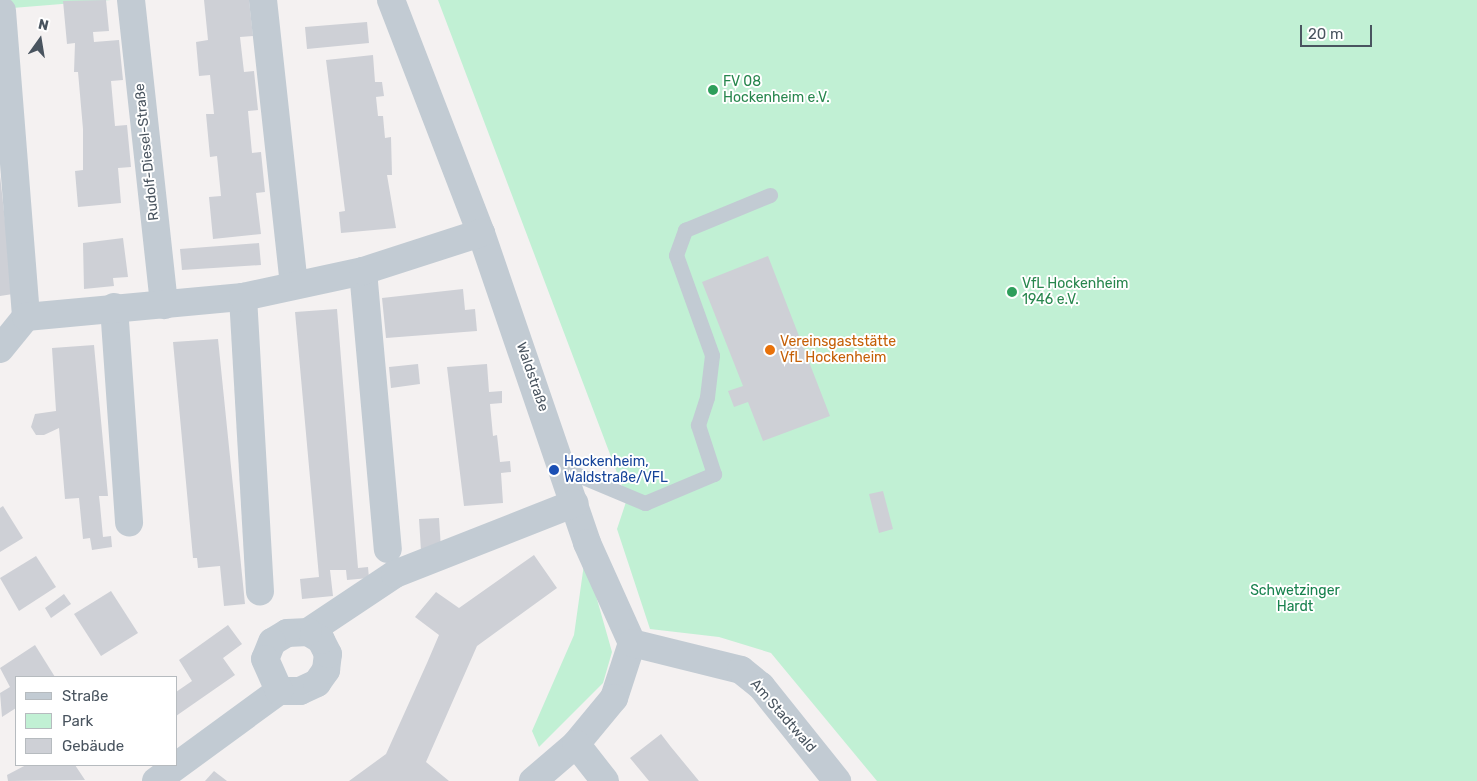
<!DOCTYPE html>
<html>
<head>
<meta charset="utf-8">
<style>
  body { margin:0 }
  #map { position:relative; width:1477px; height:781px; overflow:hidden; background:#f4f1f1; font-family:Rubik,sans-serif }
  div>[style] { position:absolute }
  .green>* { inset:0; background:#c1f0d4 }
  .building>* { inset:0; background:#ced0d6 }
  .service>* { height:15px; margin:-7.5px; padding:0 7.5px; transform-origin:7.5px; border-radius:7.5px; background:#c2cbd3 }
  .minor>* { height:28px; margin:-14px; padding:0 14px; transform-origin:14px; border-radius:14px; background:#c2cbd3 }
  .dots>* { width:14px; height:14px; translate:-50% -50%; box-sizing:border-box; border:2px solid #fff; border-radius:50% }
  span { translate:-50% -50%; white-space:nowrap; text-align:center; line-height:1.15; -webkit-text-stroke:4px #fff; paint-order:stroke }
  .leisure-label { font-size:14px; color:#27864d }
  .left { translate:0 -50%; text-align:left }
  .street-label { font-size:14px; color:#49545f }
  .food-label { font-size:14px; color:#c56008 }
  .transit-label { font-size:14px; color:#164399 }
  .park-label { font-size:14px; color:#18824e }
  .legend { position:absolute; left:15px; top:676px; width:162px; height:90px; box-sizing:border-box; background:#fff; border:1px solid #b6bbbf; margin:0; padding:6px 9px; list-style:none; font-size:15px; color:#49545f }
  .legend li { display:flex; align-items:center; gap:10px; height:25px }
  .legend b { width:25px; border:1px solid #b6bbbf }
  .north { position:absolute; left:15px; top:15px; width:50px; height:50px; -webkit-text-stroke:4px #fff; paint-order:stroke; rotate:13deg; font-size:14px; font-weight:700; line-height:20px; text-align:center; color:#49545f }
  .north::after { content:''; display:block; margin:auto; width:18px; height:22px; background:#49545f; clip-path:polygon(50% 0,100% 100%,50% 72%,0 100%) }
  .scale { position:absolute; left:1300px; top:25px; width:72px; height:22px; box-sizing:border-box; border:2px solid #49545f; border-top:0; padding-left:6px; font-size:15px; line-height:18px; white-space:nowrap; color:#49545f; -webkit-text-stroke:4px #fff; paint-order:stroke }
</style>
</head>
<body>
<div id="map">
  <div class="green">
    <i style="clip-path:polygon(0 0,111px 0,0 9px)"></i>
    <i style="clip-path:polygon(438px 0,1477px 0,1477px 781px,877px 781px,771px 653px,719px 637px,650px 629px,617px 529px,627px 499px)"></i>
    <i style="clip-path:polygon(585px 557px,612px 652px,603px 683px,539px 747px,532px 731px,574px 635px)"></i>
  </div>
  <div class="building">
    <i style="clip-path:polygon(106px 0,109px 31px,93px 32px,94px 42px,119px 40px,123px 80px,111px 81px,115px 126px,127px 125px,131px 167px,118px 168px,121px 203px,78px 207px,75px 171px,83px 170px,83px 129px,78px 72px,74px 72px,75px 43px,67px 44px,63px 1px)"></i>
    <i style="clip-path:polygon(204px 0,249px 0,253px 36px,240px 37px,244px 72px,254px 71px,258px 110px,248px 111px,252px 153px,261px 152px,265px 192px,256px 193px,261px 234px,213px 239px,209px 197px,221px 196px,217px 156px,210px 157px,206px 114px,214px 114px,210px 75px,199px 76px,196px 42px,208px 40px)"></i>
    <i style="clip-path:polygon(367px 22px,369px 43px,307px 49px,305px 27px)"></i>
    <i style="clip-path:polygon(373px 55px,375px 82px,382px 82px,384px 96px,376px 97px,378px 116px,383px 116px,385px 138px,391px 137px,392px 175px,387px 175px,396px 228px,341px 233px,339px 212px,345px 211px,326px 60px)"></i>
    <i style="clip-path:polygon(0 175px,13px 294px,0 296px)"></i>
    <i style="clip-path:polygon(123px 238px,128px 277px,113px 278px,114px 286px,84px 289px,83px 243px)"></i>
    <i style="clip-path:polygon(259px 243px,261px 265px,182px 270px,180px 249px)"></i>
    <i style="clip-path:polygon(768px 256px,830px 416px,763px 441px,748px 402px,734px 407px,728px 391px,743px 386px,702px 282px)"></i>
    <i style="clip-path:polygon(463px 289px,465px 310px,475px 309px,477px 331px,386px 338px,382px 298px)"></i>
    <i style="clip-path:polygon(337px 309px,358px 568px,368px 567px,369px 578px,347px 580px,346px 570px,330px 570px,333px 596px,302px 599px,300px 579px,319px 577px,295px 312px)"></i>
    <i style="clip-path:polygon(218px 339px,245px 604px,224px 606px,220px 566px,198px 568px,197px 558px,193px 558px,173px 342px)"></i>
    <i style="clip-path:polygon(94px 345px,108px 496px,99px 496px,100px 505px,103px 537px,111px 536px,112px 547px,92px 550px,90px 538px,83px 539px,79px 498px,65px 499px,59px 428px,44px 435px,36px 435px,31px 427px,35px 414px,56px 411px,52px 348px)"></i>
    <i style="clip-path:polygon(418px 364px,420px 384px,391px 388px,389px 367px)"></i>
    <i style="clip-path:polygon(487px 364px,489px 392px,502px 391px,502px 403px,490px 404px,493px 436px,497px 435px,500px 462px,510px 461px,511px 472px,501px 473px,503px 503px,464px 506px,447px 367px)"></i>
    <i style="clip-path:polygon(883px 491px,893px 529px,879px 533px,869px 494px)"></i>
    <i style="clip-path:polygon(3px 506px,23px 538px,0 552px,0 508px)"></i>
    <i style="clip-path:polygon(439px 518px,441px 549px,421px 551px,419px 519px)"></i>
    <i style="clip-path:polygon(534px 555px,557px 588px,477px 646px,426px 762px,449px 781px,349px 781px,386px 754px,427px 663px,439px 635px,415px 617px,436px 592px,459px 608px)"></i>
    <i style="clip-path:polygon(36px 556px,56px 587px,19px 611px,0 578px)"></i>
    <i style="clip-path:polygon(111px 591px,138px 633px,101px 656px,74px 614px)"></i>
    <i style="clip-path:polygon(64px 594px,71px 604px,51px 618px,45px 608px)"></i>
    <i style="clip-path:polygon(228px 625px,242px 644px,223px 658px,235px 675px,176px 716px,176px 692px,192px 681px,179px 660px)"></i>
    <i style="clip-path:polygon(35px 645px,55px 677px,16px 677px,16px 708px,2px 717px,0 693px,10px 687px,0 668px)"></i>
    <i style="clip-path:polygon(661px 734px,671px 747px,699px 781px,649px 781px,630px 758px)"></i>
    <i style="clip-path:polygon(26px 765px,75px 765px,85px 780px,8px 781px,7px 775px)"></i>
    <i style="clip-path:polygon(214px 771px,227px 781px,205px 781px)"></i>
  </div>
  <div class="service">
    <i style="left:564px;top:469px;width:88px;rotate:22.8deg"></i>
    <i style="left:645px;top:503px;width:75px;rotate:-22.8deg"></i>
    <i style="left:714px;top:474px;width:52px;rotate:-108.1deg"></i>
    <i style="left:698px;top:425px;width:29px;rotate:-72deg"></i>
    <i style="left:707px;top:397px;width:42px;rotate:-83.2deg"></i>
    <i style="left:712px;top:355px;width:106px;rotate:-109.8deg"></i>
    <i style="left:676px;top:255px;width:27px;rotate:-70deg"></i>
    <i style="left:685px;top:230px;width:92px;rotate:-22.4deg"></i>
  </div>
  <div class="minor">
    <i style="left:131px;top:0;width:307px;rotate:83.8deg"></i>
    <i style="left:263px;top:0;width:287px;rotate:83.8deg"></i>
    <i style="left:391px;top:0;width:250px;rotate:68.9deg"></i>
    <i style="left:481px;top:233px;width:328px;rotate:71.1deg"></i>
    <i style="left:587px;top:543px;width:110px;rotate:65.8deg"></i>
    <i style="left:632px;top:643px;width:58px;rotate:108.1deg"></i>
    <i style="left:614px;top:698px;width:60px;rotate:129.6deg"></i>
    <i style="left:576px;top:744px;width:57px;rotate:139.3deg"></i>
    <i style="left:2px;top:11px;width:307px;rotate:85.5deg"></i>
    <i style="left:363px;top:271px;width:279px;rotate:84.9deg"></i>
    <i style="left:243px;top:297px;width:295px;rotate:86.7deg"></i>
    <i style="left:114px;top:307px;width:216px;rotate:86deg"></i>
    <i style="left:0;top:349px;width:41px;rotate:-50.9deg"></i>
    <i style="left:26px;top:317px;width:218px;rotate:-5.3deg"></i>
    <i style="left:243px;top:297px;width:123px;rotate:-12.2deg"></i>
    <i style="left:363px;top:271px;width:124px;rotate:-17.9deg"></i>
    <i style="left:308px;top:632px;width:105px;rotate:-33.7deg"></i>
    <i style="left:395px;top:574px;width:193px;rotate:-21.5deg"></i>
    <i style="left:632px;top:643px;width:112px;rotate:13.9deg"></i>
    <i style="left:741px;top:670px;width:26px;rotate:39deg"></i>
    <i style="left:761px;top:686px;width:122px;rotate:51.3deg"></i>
    <i style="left:576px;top:744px;width:47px;rotate:51.9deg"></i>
    <i style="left:156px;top:781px;width:152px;rotate:-36.2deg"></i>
    <i style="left:279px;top:691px;width:21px"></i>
    <i style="left:300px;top:691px;width:19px;rotate:-25deg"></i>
    <i style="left:317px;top:683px;width:16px;rotate:-55deg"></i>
    <i style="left:326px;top:670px;width:16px;rotate:-83deg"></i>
    <i style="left:328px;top:654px;width:16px;rotate:-117deg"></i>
    <i style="left:321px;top:640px;width:15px;rotate:-148deg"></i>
    <i style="left:308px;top:632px;width:21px;rotate:177deg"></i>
    <i style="left:287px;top:633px;width:17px;rotate:149deg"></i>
    <i style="left:272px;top:642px;width:18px;rotate:112deg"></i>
    <i style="left:265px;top:659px;width:35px;rotate:66deg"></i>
  </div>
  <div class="dots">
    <i style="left:713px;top:90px;background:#2e9e5b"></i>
    <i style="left:1012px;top:292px;background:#2e9e5b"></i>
    <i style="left:770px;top:350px;background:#e8710a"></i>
    <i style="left:554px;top:470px;background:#1a4fb4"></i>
  </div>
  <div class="leisure-label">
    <span class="left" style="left:723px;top:90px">FV 08<br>Hockenheim e.V.</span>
    <span class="left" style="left:1022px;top:292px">VfL Hockenheim<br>1946 e.V.</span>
  </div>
  <div class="street-label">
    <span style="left:147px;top:152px;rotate:-96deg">Rudolf-Diesel-Straße</span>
    <span style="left:532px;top:377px;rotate:71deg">Waldstraße</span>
    <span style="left:783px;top:716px;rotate:49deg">Am Stadtwald</span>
  </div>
  <div class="food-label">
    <span class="left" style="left:780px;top:350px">Vereinsgaststätte<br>VfL Hockenheim</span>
  </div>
  <div class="transit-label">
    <span class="left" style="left:564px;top:470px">Hockenheim,<br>Waldstraße/VFL</span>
  </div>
  <div class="park-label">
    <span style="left:1295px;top:599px">Schwetzinger<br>Hardt</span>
  </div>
  <ul class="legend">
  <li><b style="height:6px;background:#c2cbd3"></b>Straße</li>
  <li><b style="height:14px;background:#c1f0d4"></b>Park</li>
  <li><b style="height:14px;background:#ced0d6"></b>Gebäude</li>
  </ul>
  <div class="north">N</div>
  <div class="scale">20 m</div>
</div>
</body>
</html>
